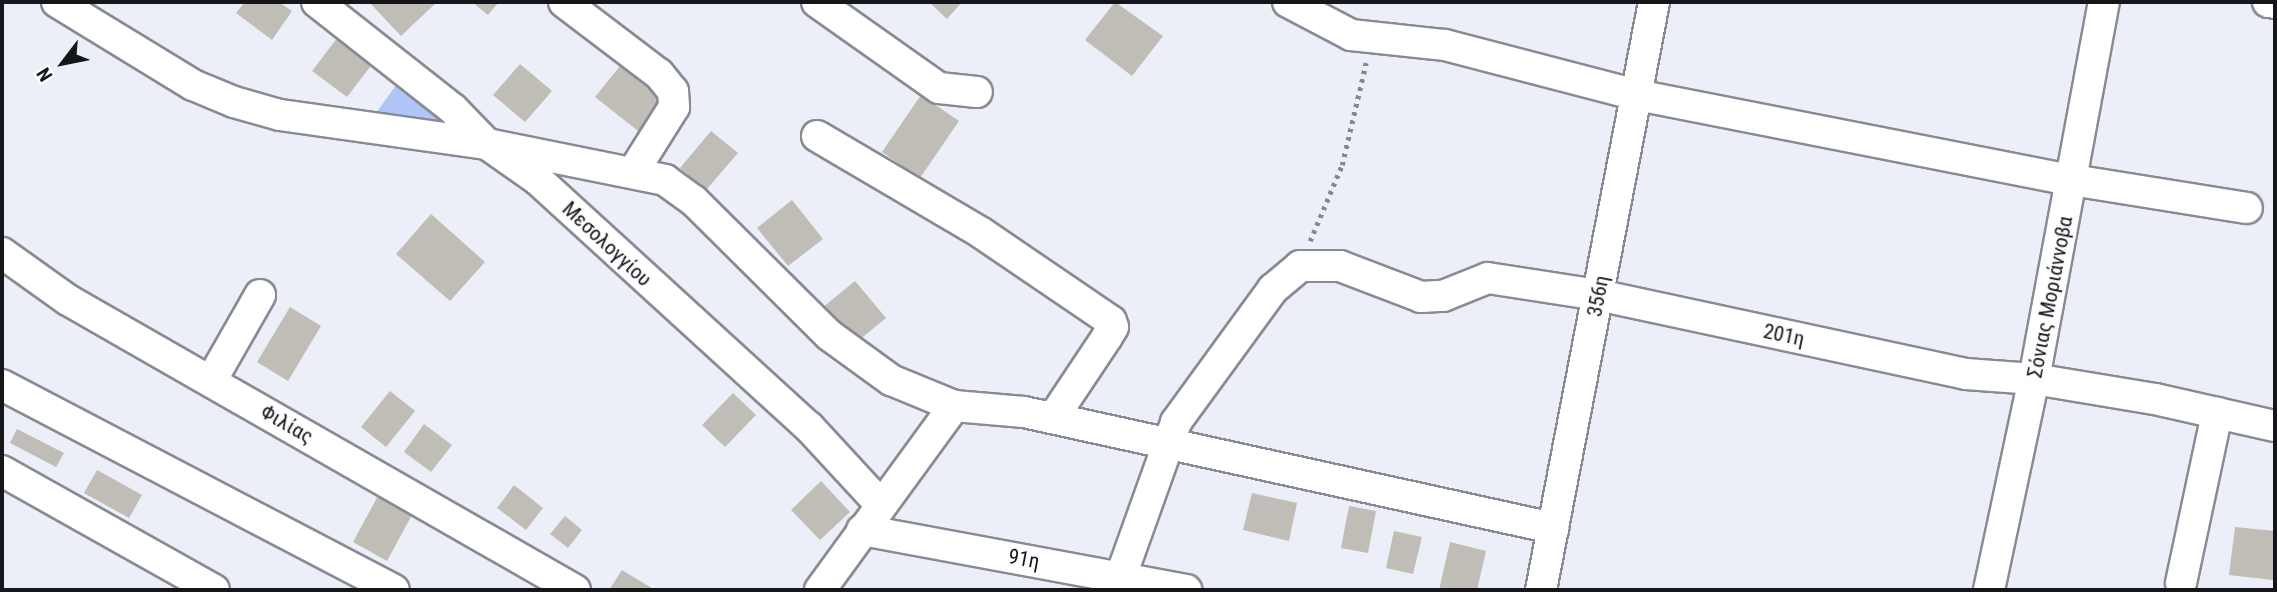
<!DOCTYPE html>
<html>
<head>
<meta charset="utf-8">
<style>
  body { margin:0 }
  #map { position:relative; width:2277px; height:592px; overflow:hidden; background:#eceff8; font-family:"Roboto Condensed",sans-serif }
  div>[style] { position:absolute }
  .green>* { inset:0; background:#b1c6f8 }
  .building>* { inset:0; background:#bfbdb5 }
  .path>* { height:4.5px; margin-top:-2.25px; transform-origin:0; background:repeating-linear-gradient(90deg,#85878d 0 3.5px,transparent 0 8.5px) }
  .roads { filter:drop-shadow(2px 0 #888b93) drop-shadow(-2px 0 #888b93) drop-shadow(0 2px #888b93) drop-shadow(0 -2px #888b93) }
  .minor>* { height:30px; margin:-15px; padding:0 15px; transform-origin:15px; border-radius:15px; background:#fff }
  span { translate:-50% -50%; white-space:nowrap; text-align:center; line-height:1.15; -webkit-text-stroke:5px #fcfdfe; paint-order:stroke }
  .street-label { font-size:21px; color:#151619 }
  .frame { position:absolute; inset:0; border:4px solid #151619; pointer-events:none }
  .north { position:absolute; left:28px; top:28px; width:70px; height:70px; -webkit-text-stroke:5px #fcfdfe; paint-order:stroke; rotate:238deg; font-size:19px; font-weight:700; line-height:28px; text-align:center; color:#151619 }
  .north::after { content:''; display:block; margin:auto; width:24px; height:32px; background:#151619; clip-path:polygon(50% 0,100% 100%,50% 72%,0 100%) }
</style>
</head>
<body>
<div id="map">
  <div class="green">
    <i style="clip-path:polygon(399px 81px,458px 128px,374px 116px)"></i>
  </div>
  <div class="building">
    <i style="clip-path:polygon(245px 2px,279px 2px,292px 11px,272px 40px,236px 13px)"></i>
    <i style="clip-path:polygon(369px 2px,437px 2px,401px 36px)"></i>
    <i style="clip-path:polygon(472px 2px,499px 2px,488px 15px)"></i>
    <i style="clip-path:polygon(929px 2px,962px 2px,947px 19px)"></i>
    <i style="clip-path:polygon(1115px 2px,1163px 36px,1132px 76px,1085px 40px)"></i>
    <i style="clip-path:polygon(338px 37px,373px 63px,347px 97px,312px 71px)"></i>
    <i style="clip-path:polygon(520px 64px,552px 91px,525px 122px,493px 95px)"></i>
    <i style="clip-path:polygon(620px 66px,667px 103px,642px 134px,595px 97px)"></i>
    <i style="clip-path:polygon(921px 95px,959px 121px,920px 178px,882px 152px)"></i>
    <i style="clip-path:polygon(711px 131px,738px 153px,706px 190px,680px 168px)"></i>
    <i style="clip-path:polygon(792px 200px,823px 239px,788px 266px,757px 228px)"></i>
    <i style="clip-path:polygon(431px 214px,485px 262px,450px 301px,396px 254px)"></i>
    <i style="clip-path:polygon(855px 281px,886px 318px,853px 345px,822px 308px)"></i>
    <i style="clip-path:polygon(290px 307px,321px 326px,288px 381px,257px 362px)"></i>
    <i style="clip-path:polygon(390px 391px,415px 411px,386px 447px,361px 427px)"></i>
    <i style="clip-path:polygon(733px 393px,756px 415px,725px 447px,702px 425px)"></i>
    <i style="clip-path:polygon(424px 424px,452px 445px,431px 472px,404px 452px)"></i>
    <i style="clip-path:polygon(17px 429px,64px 453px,56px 467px,10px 443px)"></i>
    <i style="clip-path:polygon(97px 470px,142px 495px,129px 518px,84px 493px)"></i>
    <i style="clip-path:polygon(821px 481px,850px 512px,820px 540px,791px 510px)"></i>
    <i style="clip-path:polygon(514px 485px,543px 508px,526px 530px,497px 508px)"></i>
    <i style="clip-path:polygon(1252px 493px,1297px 503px,1289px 541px,1243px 530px)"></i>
    <i style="clip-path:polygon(379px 494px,413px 513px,387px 561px,353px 542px)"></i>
    <i style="clip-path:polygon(1349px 506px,1376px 511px,1368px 553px,1341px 548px)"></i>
    <i style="clip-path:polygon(565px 516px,582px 530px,568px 548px,550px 534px)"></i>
    <i style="clip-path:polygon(2235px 527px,2275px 531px,2273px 580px,2229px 575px)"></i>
    <i style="clip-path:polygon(1394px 531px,1422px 537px,1413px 574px,1386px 568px)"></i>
    <i style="clip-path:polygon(1450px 542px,1486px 551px,1477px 590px,1439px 590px)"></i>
    <i style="clip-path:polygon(622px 570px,655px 590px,609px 590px)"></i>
  </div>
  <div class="path">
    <i style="left:1310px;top:241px;width:82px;rotate:-67.2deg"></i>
    <i style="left:1342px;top:165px;width:105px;rotate:-76.8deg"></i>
  </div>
  <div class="roads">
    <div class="minor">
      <i style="left:57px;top:2px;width:159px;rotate:31.4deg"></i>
      <i style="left:193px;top:85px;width:44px;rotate:22.5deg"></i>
      <i style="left:234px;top:102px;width:48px;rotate:15.8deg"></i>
      <i style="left:280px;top:115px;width:209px;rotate:8deg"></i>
      <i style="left:487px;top:144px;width:182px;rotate:11.4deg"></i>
      <i style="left:665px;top:180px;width:36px;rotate:36deg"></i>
      <i style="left:694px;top:201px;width:190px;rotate:44.8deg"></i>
      <i style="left:829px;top:335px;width:77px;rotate:36deg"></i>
      <i style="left:891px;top:380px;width:68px;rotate:22.4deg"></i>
      <i style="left:954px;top:406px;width:70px;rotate:4.9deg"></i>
      <i style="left:1024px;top:412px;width:542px;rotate:12.37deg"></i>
      <i style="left:317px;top:2px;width:173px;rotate:38.2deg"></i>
      <i style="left:453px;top:109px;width:49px;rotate:45.8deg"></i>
      <i style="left:487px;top:144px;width:61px;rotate:35deg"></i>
      <i style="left:537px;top:179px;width:368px;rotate:42.4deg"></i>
      <i style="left:809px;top:427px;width:106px;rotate:47.3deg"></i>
      <i style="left:564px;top:2px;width:119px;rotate:37.2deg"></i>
      <i style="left:659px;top:74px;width:22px;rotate:51deg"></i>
      <i style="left:673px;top:91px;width:16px;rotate:86deg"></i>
      <i style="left:674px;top:107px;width:77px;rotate:122.2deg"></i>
      <i style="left:817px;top:2px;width:149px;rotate:35.2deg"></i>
      <i style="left:939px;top:88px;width:38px;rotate:6deg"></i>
      <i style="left:1288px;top:2px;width:71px;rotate:27.6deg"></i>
      <i style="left:1351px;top:35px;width:95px;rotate:6.1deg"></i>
      <i style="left:1445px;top:45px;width:198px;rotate:14.6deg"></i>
      <i style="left:1637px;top:95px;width:443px;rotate:11.1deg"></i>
      <i style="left:2072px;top:180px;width:177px;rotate:9.1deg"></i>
      <i style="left:2268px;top:2px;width:7px;rotate:8deg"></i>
      <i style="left:817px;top:136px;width:189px;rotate:30.5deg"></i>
      <i style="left:980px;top:232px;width:158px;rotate:34.2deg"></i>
      <i style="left:1111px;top:321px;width:6px;rotate:72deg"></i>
      <i style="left:1113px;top:327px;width:12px;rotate:121deg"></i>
      <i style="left:1107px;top:337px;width:97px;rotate:123.7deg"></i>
      <i style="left:2px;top:253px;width:81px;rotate:35.5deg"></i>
      <i style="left:68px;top:300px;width:584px;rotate:29.77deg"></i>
      <i style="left:211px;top:381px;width:99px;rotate:-60.3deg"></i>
      <i style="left:2px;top:385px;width:442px;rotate:27.6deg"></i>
      <i style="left:2px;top:471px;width:243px;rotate:29.3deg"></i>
      <i style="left:862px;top:530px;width:330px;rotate:10.5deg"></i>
      <i style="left:2181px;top:583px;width:174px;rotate:-78deg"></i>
      <i style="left:820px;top:590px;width:228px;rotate:-53.9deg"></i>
      <i style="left:1116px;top:590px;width:178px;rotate:-70.3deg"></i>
      <i style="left:1176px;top:422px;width:165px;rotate:-53.9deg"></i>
      <i style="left:1273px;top:289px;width:35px;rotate:-40deg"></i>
      <i style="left:1300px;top:266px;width:40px"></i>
      <i style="left:1340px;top:266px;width:87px;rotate:20.9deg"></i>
      <i style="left:1421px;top:297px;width:22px;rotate:-3deg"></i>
      <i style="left:1443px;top:296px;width:48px;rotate:-21.8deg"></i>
      <i style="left:1488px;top:278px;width:111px;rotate:8.8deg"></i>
      <i style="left:1598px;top:295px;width:376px;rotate:12.1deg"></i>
      <i style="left:1966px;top:374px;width:68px;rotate:4.2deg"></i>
      <i style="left:2034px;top:379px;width:123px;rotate:9.4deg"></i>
      <i style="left:2155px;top:399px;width:123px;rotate:12.7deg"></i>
      <i style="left:1541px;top:590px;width:599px;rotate:-79.12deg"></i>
      <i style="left:1989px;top:590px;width:216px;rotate:-78deg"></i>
      <i style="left:2034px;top:379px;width:383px;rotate:-79.5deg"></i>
    </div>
  </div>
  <div class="street-label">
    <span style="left:607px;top:244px;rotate:43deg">Μεσολογγίου</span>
    <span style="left:1598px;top:296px;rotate:-79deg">356η</span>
    <span style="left:2050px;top:297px;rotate:-79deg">Σόνιας Μοριάννοβα</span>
    <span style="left:1784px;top:335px;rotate:12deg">201η</span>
    <span style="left:287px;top:424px;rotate:30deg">Φιλίας</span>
    <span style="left:1024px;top:559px;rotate:11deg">91η</span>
  </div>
  <div class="frame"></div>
  <div class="north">N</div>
</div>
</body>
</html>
